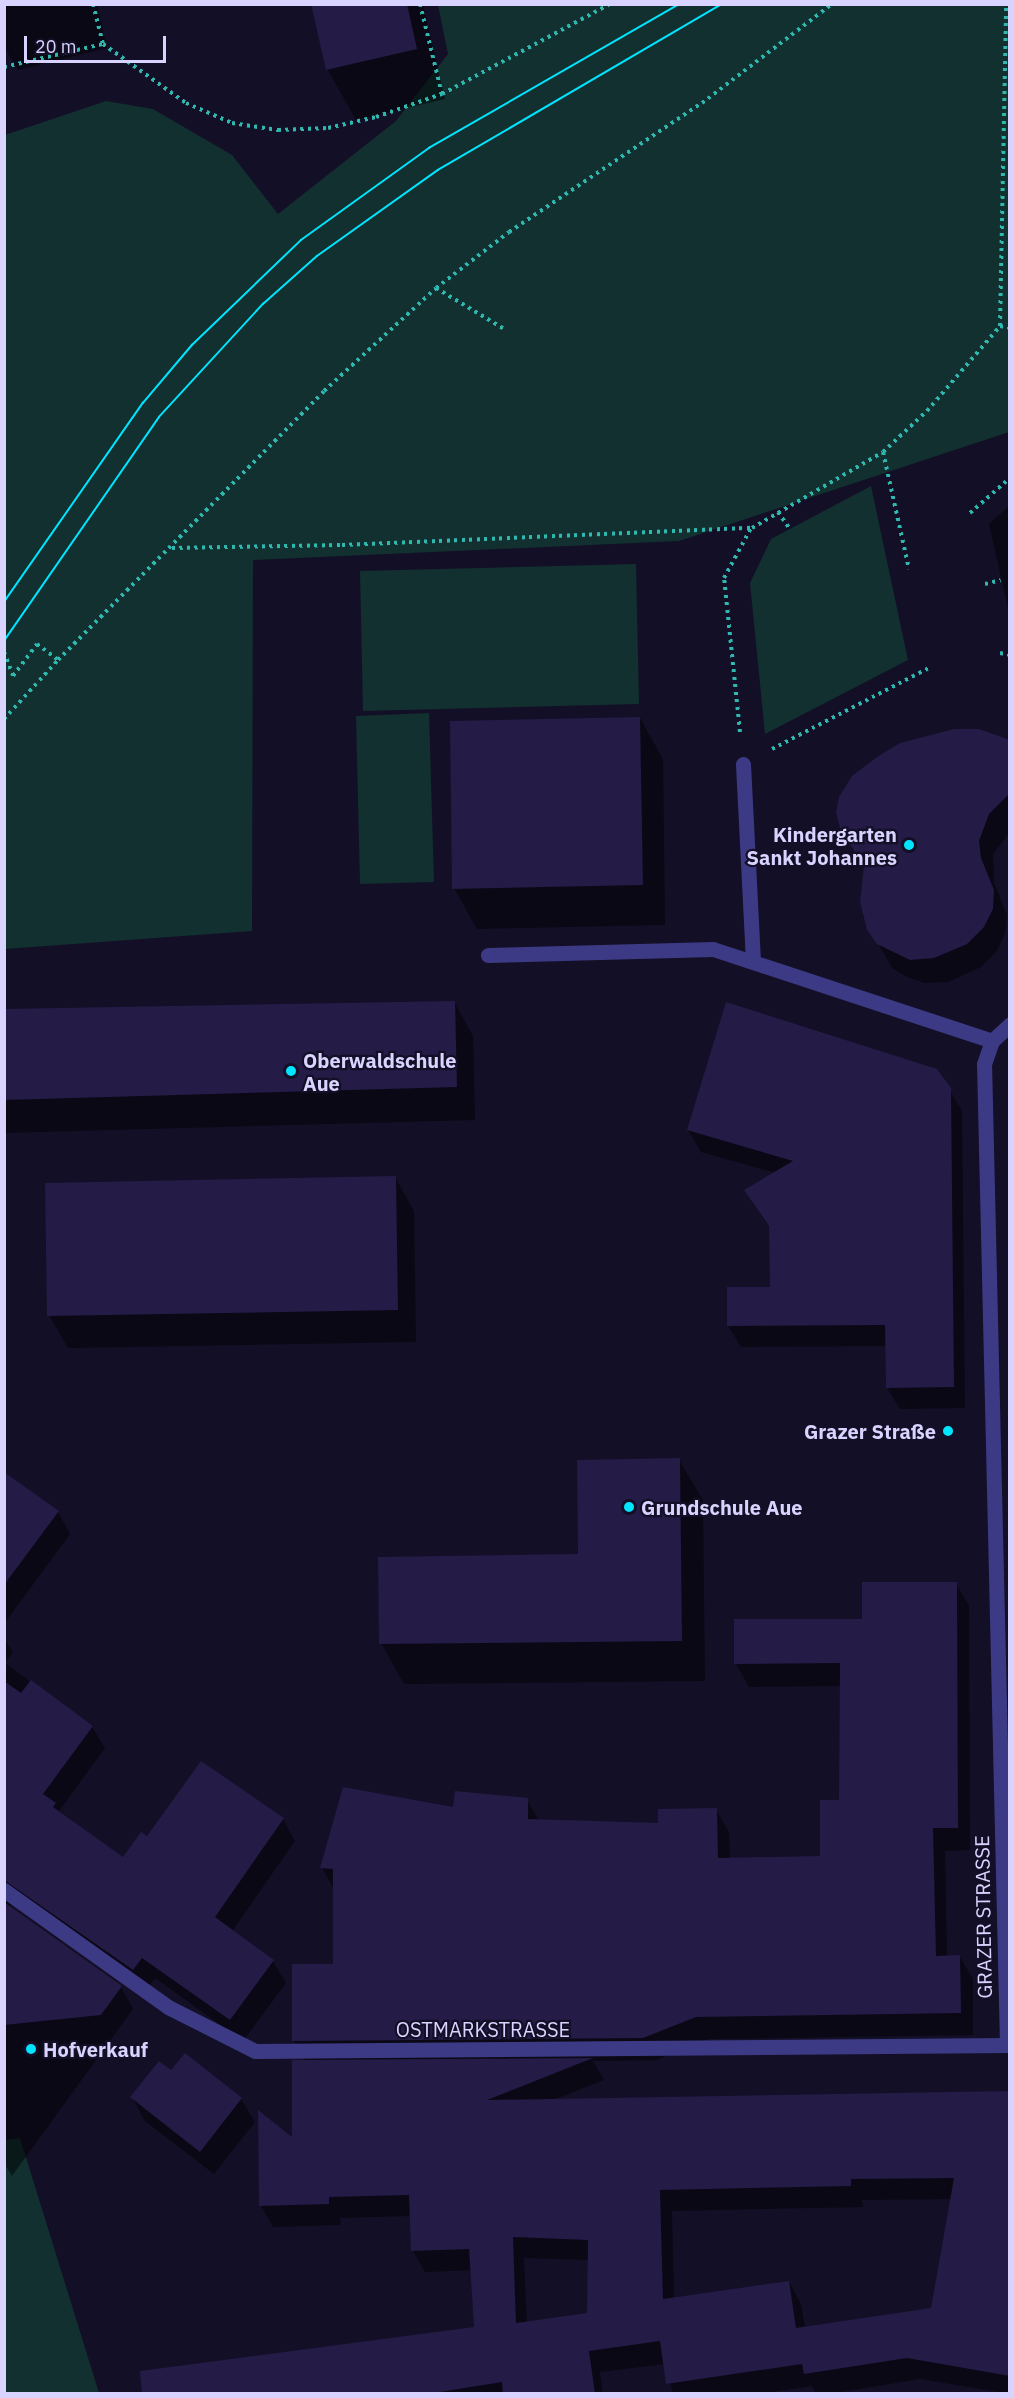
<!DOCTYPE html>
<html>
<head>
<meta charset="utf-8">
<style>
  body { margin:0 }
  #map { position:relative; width:1014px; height:2398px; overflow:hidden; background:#130f26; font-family:"IBM Plex Sans",sans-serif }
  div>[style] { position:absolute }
  .green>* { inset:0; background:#12302f }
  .shadow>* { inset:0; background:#0007 }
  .building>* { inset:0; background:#241b47 }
  .path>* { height:4px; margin-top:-2px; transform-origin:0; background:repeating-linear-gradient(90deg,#2fb8b0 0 3px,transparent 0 7.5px) }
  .service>* { height:15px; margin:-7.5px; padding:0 7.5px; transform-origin:7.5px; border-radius:7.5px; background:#3d3a85 }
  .minor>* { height:15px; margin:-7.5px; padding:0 7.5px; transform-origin:7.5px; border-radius:7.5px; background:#3d3a85 }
  .tram>* { height:1.5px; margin:-0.75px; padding:0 0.75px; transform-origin:0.75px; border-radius:0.75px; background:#00e5ff }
  .dots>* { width:16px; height:16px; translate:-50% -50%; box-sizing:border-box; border:3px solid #130f26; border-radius:50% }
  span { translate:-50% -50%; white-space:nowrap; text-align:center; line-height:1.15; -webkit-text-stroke:4.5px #130f26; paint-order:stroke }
  .poi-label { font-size:20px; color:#d9d4ff; font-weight:700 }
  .right { translate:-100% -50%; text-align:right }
  .left { translate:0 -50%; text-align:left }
  .street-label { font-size:20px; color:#d9d4ff }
  .frame { position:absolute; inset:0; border:6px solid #d9d4ff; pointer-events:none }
  .scale { position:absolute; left:24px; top:36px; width:142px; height:27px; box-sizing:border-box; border:3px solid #d9d4ff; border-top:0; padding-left:8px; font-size:18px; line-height:21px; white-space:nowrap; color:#d9d4ff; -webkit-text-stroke:4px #130f26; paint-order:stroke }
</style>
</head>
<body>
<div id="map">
  <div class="green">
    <i style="clip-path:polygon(438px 5px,1009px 5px,1009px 432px,679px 541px,253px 560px,252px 931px,5px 949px,5px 135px,106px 101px,153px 109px,232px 155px,278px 214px,396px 121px,448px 54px)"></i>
    <i style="clip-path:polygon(871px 486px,908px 660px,765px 734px,750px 583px,771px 539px)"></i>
    <i style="clip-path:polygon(636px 564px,639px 704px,363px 711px,360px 571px)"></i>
    <i style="clip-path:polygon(429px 713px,434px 882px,360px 884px,356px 716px)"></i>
    <i style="clip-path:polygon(20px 2138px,99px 2393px,5px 2393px,5px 2140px)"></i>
  </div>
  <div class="shadow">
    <i style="clip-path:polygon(4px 4px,97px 4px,107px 48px,18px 70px,4px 47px)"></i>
    <i style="clip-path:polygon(312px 4px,423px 4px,445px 99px,356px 120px,328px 70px)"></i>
    <i style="clip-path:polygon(1010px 505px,1010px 617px,989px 524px)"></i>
    <i style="clip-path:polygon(640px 718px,663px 759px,665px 925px,477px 929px,454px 888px)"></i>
    <i style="clip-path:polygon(1010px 748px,1010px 832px,993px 854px,994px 883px,1007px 915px,1005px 933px,997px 951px,981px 967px,948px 982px,924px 983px,907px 977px,892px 968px,863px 917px,866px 868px)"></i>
    <i style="clip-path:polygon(454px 1002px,473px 1036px,475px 1120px,4px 1133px,4px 1011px)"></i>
    <i style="clip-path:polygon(949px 1089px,962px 1111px,965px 1408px,900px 1409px,887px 1388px,886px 1346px,741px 1347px,728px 1326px,772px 1288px,770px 1229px,746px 1191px,776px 1173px,701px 1152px,688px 1130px)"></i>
    <i style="clip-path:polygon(395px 1177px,414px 1211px,416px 1342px,68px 1348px,49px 1315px)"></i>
    <i style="clip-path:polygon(679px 1460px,703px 1500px,705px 1681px,404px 1684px,381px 1643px,579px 1556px)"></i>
    <i style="clip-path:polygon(4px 1473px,58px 1512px,70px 1534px,4px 1624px)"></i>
    <i style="clip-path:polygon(evenodd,956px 1583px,969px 1606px,970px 1850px,945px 1851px,947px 1957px,960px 1957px,973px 1979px,973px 2035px,709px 2039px,656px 2060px,593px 2061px,604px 2080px,553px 2100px,1010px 2093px,1010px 2394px,920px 2379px,830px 2394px,816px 2394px,812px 2386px,759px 2394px,673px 2394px,665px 2364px,600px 2372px,603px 2394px,190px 2394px,475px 2328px,472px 2270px,425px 2272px,413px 2251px,411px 2216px,340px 2218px,341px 2225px,273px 2227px,261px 2206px,294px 2140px,306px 2062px,294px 2041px,334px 1965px,334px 1889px,322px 1868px,454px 1809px,527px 1800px,539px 1821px,659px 1824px,716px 1810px,729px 1832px,730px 1860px,822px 1858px,841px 1801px,842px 1686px,749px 1687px,736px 1664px,736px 1620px,863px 1621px,956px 1583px,952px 2199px,932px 2309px,805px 2328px,801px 2304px,789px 2282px,674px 2299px,672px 2211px,863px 2207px,862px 2200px,952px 2199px,956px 1583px,524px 2258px,589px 2260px,589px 2315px,527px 2323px,524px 2258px)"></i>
    <i style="clip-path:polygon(4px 1638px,13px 1652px,5px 1663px,92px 1727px,105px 1748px,59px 1811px,123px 1859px,148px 1838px,283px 1819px,295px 1841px,233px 1930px,273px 1961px,286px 1983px,243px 2041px,155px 1978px,146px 1991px,12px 1903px,9px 1907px,121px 1987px,133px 2009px,12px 2176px,4px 2163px)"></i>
    <i style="clip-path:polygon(171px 2073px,241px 2099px,255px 2122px,214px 2174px,145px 2121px,132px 2097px)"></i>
  </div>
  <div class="building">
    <i style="clip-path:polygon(311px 4px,407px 4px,417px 49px,326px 70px)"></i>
    <i style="clip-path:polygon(640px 717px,643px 885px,452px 889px,450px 721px)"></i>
    <i style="clip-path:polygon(954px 729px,979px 729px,1010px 740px,1010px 793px,989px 814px,979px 841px,981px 858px,994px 890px,993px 909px,984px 927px,967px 944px,934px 958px,910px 960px,877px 944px,867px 930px,860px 902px,864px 866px,840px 828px,836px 812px,839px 797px,852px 776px,877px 757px,900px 743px)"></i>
    <i style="clip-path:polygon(455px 1001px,457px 1087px,4px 1100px,4px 1009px)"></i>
    <i style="clip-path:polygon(726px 1002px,937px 1069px,951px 1088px,954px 1387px,886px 1388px,885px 1325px,727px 1326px,727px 1287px,770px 1287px,769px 1226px,744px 1190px,793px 1161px,687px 1130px)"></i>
    <i style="clip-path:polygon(396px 1176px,398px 1310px,47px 1316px,45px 1183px)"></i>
    <i style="clip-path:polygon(680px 1458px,682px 1641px,379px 1644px,378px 1557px,578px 1554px,577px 1460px)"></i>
    <i style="clip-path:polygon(4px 1472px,59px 1511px,4px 1585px)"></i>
    <i style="clip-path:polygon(862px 1582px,957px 1582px,958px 1828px,933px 1828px,936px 1956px,960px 1955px,961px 2013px,696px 2017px,643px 2038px,292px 2041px,292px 1964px,333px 1964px,333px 1869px,320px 1868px,343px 1787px,453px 1807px,455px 1791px,528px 1798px,528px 1819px,658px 1823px,658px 1809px,717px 1808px,718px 1858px,820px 1856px,820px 1800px,839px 1800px,840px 1663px,734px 1664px,734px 1619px,862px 1619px)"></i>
    <i style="clip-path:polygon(31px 1680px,93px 1726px,43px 1794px,56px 1803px,53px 1807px,123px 1857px,141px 1832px,147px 1836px,201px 1761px,284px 1818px,215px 1917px,274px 1960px,230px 2020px,142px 1958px,133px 1970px,4px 1880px,4px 1681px,21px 1693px)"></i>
    <i style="clip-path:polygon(4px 1902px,122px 1986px,101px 2015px,4px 2025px)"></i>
    <i style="clip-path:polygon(185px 2053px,242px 2098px,200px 2152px,130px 2097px,159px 2061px,171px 2070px)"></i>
    <i style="clip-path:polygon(evenodd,593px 2058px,487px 2100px,1010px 2091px,1010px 2376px,907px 2358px,804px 2374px,802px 2364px,666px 2384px,660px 2341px,589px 2351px,595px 2394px,503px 2394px,502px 2382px,427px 2394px,142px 2394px,140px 2371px,474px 2327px,469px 2249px,411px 2251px,409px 2195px,329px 2197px,329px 2204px,259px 2206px,258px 2110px,292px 2137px,292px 2060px,593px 2058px,954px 2178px,931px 2308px,796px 2328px,789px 2281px,663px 2299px,660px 2190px,851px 2186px,851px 2179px,954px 2178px,593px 2058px,513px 2237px,588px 2240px,587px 2313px,516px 2323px,513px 2237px)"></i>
  </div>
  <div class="path">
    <i style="left:93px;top:4px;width:41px;rotate:76deg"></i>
    <i style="left:420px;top:4px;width:93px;rotate:76.3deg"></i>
    <i style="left:4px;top:67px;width:102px;rotate:-13.1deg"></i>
    <i style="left:103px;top:44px;width:102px;rotate:35.4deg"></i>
    <i style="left:186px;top:103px;width:50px;rotate:23.5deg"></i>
    <i style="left:232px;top:123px;width:47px;rotate:8.7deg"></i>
    <i style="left:278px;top:130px;width:50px;rotate:-2.3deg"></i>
    <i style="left:328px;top:128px;width:49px;rotate:-12.9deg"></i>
    <i style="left:376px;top:117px;width:70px;rotate:-19.2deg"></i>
    <i style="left:442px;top:94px;width:191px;rotate:-28.2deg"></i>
    <i style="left:436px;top:288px;width:82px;rotate:31deg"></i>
    <i style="left:1000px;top:326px;width:10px;rotate:11deg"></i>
    <i style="left:883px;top:452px;width:120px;rotate:77.5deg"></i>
    <i style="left:778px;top:512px;width:19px;rotate:55deg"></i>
    <i style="left:970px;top:513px;width:53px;rotate:-41.2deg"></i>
    <i style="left:172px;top:548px;width:170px;rotate:-1deg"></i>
    <i style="left:342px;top:545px;width:410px;rotate:-2.4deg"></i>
    <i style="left:752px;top:528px;width:151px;rotate:-30.1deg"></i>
    <i style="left:883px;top:452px;width:60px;rotate:-43deg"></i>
    <i style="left:927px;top:411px;width:112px;rotate:-49.3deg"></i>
    <i style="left:1000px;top:326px;width:322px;rotate:-88.9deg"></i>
    <i style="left:985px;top:584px;width:16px;rotate:-14deg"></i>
    <i style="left:4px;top:652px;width:26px;rotate:69deg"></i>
    <i style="left:13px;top:676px;width:40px;rotate:-53deg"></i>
    <i style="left:37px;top:644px;width:26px;rotate:37deg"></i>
    <i style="left:1000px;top:653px;width:10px;rotate:11deg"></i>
    <i style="left:4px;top:719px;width:80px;rotate:-47.5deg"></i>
    <i style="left:58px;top:660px;width:378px;rotate:-45.3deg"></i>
    <i style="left:324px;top:391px;width:152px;rotate:-42.6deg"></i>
    <i style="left:436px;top:288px;width:92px;rotate:-37.5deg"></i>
    <i style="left:509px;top:232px;width:232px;rotate:-33.8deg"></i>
    <i style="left:702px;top:103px;width:163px;rotate:-37.3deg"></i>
    <i style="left:740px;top:732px;width:155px;rotate:-95.9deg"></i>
    <i style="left:724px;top:578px;width:57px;rotate:-61.6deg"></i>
    <i style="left:772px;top:749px;width:177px;rotate:-27.3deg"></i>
  </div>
  <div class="service">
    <i style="left:743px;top:764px;width:198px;rotate:87.1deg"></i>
    <i style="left:488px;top:955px;width:225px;rotate:-1.5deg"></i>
  </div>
  <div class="minor">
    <i style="left:713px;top:949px;width:294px;rotate:18.2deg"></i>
    <i style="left:4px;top:1890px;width:201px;rotate:35.5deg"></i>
    <i style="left:168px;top:2007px;width:97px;rotate:26.8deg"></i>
    <i style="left:255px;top:2051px;width:755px;rotate:-0.46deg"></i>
    <i style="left:1007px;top:2045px;width:981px;rotate:-91.34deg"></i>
    <i style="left:984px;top:1064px;width:24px;rotate:-71deg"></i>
    <i style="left:992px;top:1041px;width:25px;rotate:-43deg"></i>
  </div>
  <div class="tram">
    <i style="left:4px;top:602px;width:243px;rotate:-55.1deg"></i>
    <i style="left:143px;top:403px;width:76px;rotate:-49.8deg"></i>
    <i style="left:192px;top:345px;width:151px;rotate:-43.9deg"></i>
    <i style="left:301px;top:240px;width:158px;rotate:-35.7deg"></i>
    <i style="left:429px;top:148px;width:289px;rotate:-29.9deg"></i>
    <i style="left:4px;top:641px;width:272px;rotate:-55.3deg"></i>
    <i style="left:159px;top:417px;width:154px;rotate:-47.4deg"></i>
    <i style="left:263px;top:304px;width:72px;rotate:-41.6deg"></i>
    <i style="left:317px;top:256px;width:148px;rotate:-35.4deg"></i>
    <i style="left:438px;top:170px;width:329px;rotate:-30.3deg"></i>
  </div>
  <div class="dots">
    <i style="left:909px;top:845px;background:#00e5ff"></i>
    <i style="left:291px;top:1071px;background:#00e5ff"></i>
    <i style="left:948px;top:1431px;background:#00e5ff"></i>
    <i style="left:629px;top:1507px;background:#00e5ff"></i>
    <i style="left:31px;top:2049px;background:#00e5ff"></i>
  </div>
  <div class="poi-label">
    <span class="right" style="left:897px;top:846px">Kindergarten<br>Sankt Johannes</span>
    <span class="left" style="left:303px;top:1072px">Oberwaldschule<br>Aue</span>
    <span class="right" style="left:936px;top:1431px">Grazer Straße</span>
    <span class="left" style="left:641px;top:1507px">Grundschule Aue</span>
    <span class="left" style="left:43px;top:2049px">Hofverkauf</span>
  </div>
  <div class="street-label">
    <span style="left:983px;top:1917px;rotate:-91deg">GRAZER STRASSE</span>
    <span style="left:483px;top:2029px">OSTMARKSTRASSE</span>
  </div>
  <div class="frame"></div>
  <div class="scale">20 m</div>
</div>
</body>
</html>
